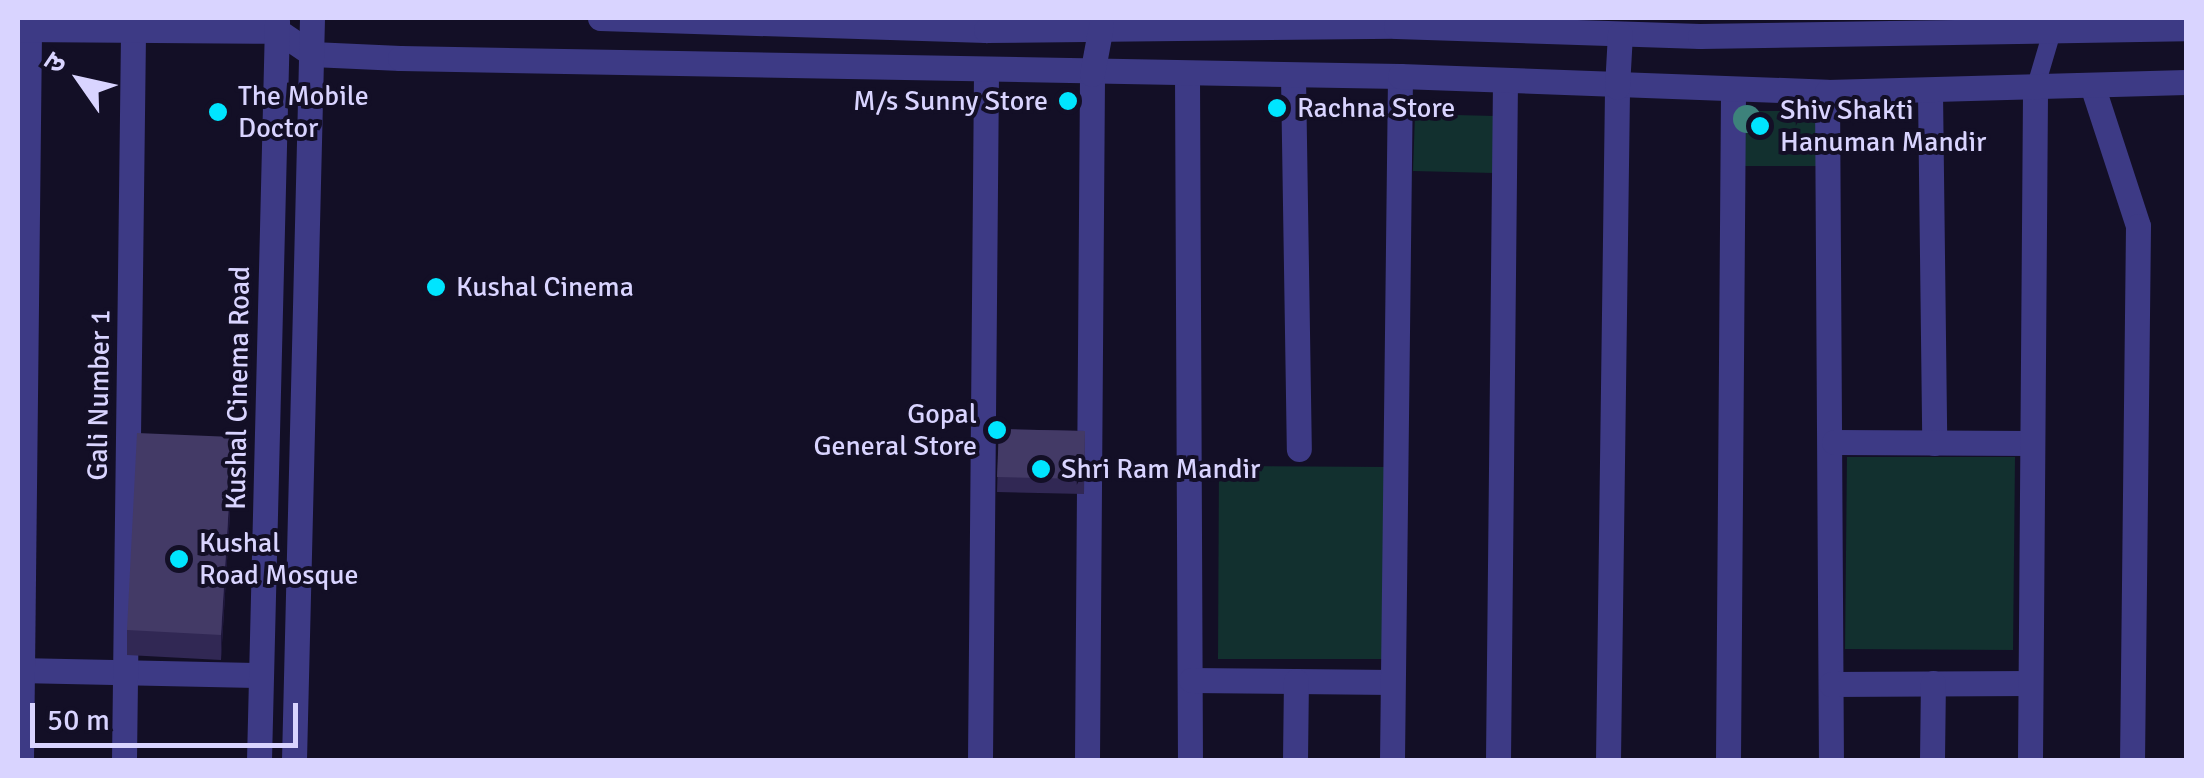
<!DOCTYPE html>
<html>
<head>
<meta charset="utf-8">
<style>
  body { margin:0 }
  #map { position:relative; width:2204px; height:778px; overflow:hidden; background:#130f26; font-family:Signika,"Noto Sans Devanagari",sans-serif }
  div>[style] { position:absolute }
  .green>* { inset:0; background:#12302f }
  .service>* { height:18px; margin:-9px; padding:0 9px; transform-origin:9px; border-radius:9px; background:#3d3a85 }
  .minor>* { height:25px; margin:-12.5px; padding:0 12.5px; transform-origin:12.5px; border-radius:12.5px; background:#3d3a85 }
  .tertiary>* { height:25px; margin:-12.5px; padding:0 12.5px; transform-origin:12.5px; border-radius:12.5px; background:#3d3a85 }
  .trees>* { width:28px; height:28px; margin:-14px; border-radius:50%; background:#3d827b }
  .wall>* { inset:0; background:#312854 }
  .shaded-wall>* { inset:0; background:#1d163a }
  .building>* { inset:0; background:#433a66 }
  .dots>* { width:28px; height:28px; translate:-50% -50%; box-sizing:border-box; border:5px solid #130f26; border-radius:50% }
  span { translate:-50% -50%; white-space:nowrap; text-align:center; line-height:1.15; -webkit-text-stroke:8px #130f26; paint-order:stroke }
  .poi-label { font-size:28px; color:#d9d4ff }
  .left { translate:0 -50%; text-align:left }
  .right { translate:-100% -50%; text-align:right }
  .street-label { font-size:28px; color:#d9d4ff }
  .frame { position:absolute; inset:0; border:20px solid #d9d4ff; pointer-events:none }
  .north { position:absolute; left:30px; top:30px; width:100px; height:100px; -webkit-text-stroke:8px #130f26; paint-order:stroke; rotate:304deg; font-size:28px; font-weight:700; line-height:40px; text-align:center; color:#d9d4ff }
  .north::after { content:''; display:block; margin:auto; width:35px; height:45px; background:#d9d4ff; clip-path:polygon(50% 0,100% 100%,50% 72%,0 100%) }
  .scale { position:absolute; left:30px; top:703px; width:268px; height:45px; box-sizing:border-box; border:5px solid #d9d4ff; border-top:0; padding-left:12px; font-size:30px; line-height:35px; white-space:nowrap; color:#d9d4ff; -webkit-text-stroke:8px #130f26; paint-order:stroke }
</style>
</head>
<body>
<div id="map">
  <div class="green">
    <i style="clip-path:polygon(1743px 111px,1816px 111px,1816px 166px,1742px 166px)"></i>
    <i style="clip-path:polygon(1415px 114px,1495px 116px,1494px 173px,1413px 171px)"></i>
    <i style="clip-path:polygon(1847px 457px,2015px 457px,2013px 650px,1845px 649px)"></i>
    <i style="clip-path:polygon(1219px 466px,1387px 467px,1386px 659px,1218px 659px)"></i>
  </div>
  <div class="service">
    <i style="left:2035px;top:89px;width:74px;rotate:-73.5deg"></i>
  </div>
  <div class="minor">
    <i style="left:1187px;top:76px;width:684px;rotate:89.75deg"></i>
    <i style="left:1293px;top:77px;width:372px;rotate:89.1deg"></i>
    <i style="left:2092px;top:85px;width:148px;rotate:71.9deg"></i>
    <i style="left:2138px;top:226px;width:534px;rotate:90.64deg"></i>
    <i style="left:1827px;top:92px;width:668px;rotate:89.66deg"></i>
    <i style="left:1930px;top:92px;width:351px;rotate:89.3deg"></i>
    <i style="left:1834px;top:442px;width:197px;rotate:0.3deg"></i>
    <i style="left:18px;top:670px;width:243px;rotate:1.2deg"></i>
    <i style="left:1191px;top:680px;width:201px;rotate:0.6deg"></i>
    <i style="left:1831px;top:684px;width:199px;rotate:-0.3deg"></i>
    <i style="left:21px;top:760px;width:731px;rotate:-89.37deg"></i>
    <i style="left:124px;top:760px;width:730px;rotate:-89.29deg"></i>
    <i style="left:980px;top:760px;width:687px;rotate:-89.5deg"></i>
    <i style="left:1087px;top:760px;width:686px;rotate:-89.58deg"></i>
    <i style="left:1295px;top:760px;width:79px;rotate:-89.3deg"></i>
    <i style="left:1392px;top:760px;width:684px;rotate:-89.33deg"></i>
    <i style="left:1498px;top:760px;width:678px;rotate:-89.41deg"></i>
    <i style="left:1608px;top:760px;width:673px;rotate:-89.23deg"></i>
    <i style="left:1728px;top:760px;width:670px;rotate:-89.57deg"></i>
    <i style="left:1932px;top:760px;width:77px;rotate:-89.3deg"></i>
    <i style="left:2030px;top:760px;width:671px;rotate:-89.57deg"></i>
  </div>
  <div class="tertiary">
    <i style="left:600px;top:18px;width:386px;rotate:1.8deg"></i>
    <i style="left:986px;top:30px;width:410px;rotate:-0.6deg"></i>
    <i style="left:1396px;top:26px;width:304px;rotate:1.9deg"></i>
    <i style="left:1700px;top:36px;width:486px;rotate:-0.9deg"></i>
    <i style="left:18px;top:29px;width:260px;rotate:0.4deg"></i>
    <i style="left:278px;top:31px;width:41px;rotate:34.1deg"></i>
    <i style="left:312px;top:54px;width:88px;rotate:2.6deg"></i>
    <i style="left:400px;top:58px;width:1000px;rotate:1.03deg"></i>
    <i style="left:1400px;top:76px;width:427px;rotate:2.1deg"></i>
    <i style="left:1827px;top:92px;width:359px;rotate:-1.6deg"></i>
    <i style="left:1092px;top:74px;width:49px;rotate:-79.4deg"></i>
    <i style="left:1617px;top:87px;width:53px;rotate:-86.8deg"></i>
    <i style="left:259px;top:760px;width:739px;rotate:-88.6deg"></i>
    <i style="left:294px;top:760px;width:742px;rotate:-88.61deg"></i>
  </div>
  <div class="trees">
    <i style="left:1747px;top:119px"></i>
  </div>
  <div class="wall">
    <i style="clip-path:polygon(999px 429px,1085px 431px,1084px 494px,997px 492px)"></i>
    <i style="clip-path:polygon(233px 463px,221px 660px,127px 655px,127px 630px)"></i>
  </div>
  <div class="shaded-wall">
    <i style="clip-path:polygon(233px 437px,233px 463px,221px 660px,221px 635px)"></i>
  </div>
  <div class="building">
    <i style="clip-path:polygon(999px 429px,1085px 431px,1084px 479px,997px 477px)"></i>
    <i style="clip-path:polygon(137px 433px,233px 437px,221px 635px,127px 630px)"></i>
  </div>
  <div class="dots">
    <i style="left:1068px;top:101px;background:#00e5ff"></i>
    <i style="left:1277px;top:108px;background:#00e5ff"></i>
    <i style="left:218px;top:112px;background:#00e5ff"></i>
    <i style="left:1760px;top:126px;background:#00e5ff"></i>
    <i style="left:436px;top:287px;background:#00e5ff"></i>
    <i style="left:997px;top:430px;background:#00e5ff"></i>
    <i style="left:1041px;top:469px;background:#00e5ff"></i>
    <i style="left:179px;top:559px;background:#00e5ff"></i>
  </div>
  <div class="poi-label">
    <span class="left" style="left:238px;top:112px">The Mobile<br>Doctor</span>
    <span class="right" style="left:1048px;top:101px">M/s Sunny Store</span>
    <span class="left" style="left:1297px;top:108px">Rachna Store</span>
    <span class="left" style="left:1780px;top:126px">Shiv Shakti<br>Hanuman Mandir</span>
    <span class="left" style="left:456px;top:287px">Kushal Cinema</span>
    <span class="right" style="left:977px;top:430px">Gopal<br>General Store</span>
    <span class="left" style="left:1061px;top:469px">Shri Ram Mandir</span>
    <span class="left" style="left:199px;top:559px">Kushal<br>Road Mosque</span>
  </div>
  <div class="street-label">
    <span style="left:238px;top:388px;rotate:-89deg">Kushal Cinema Road</span>
    <span style="left:99px;top:395px;rotate:-89deg">Gali Number 1</span>
  </div>
  <div class="frame"></div>
  <div class="north">उ</div>
  <div class="scale">50 m</div>
</div>
</body>
</html>
